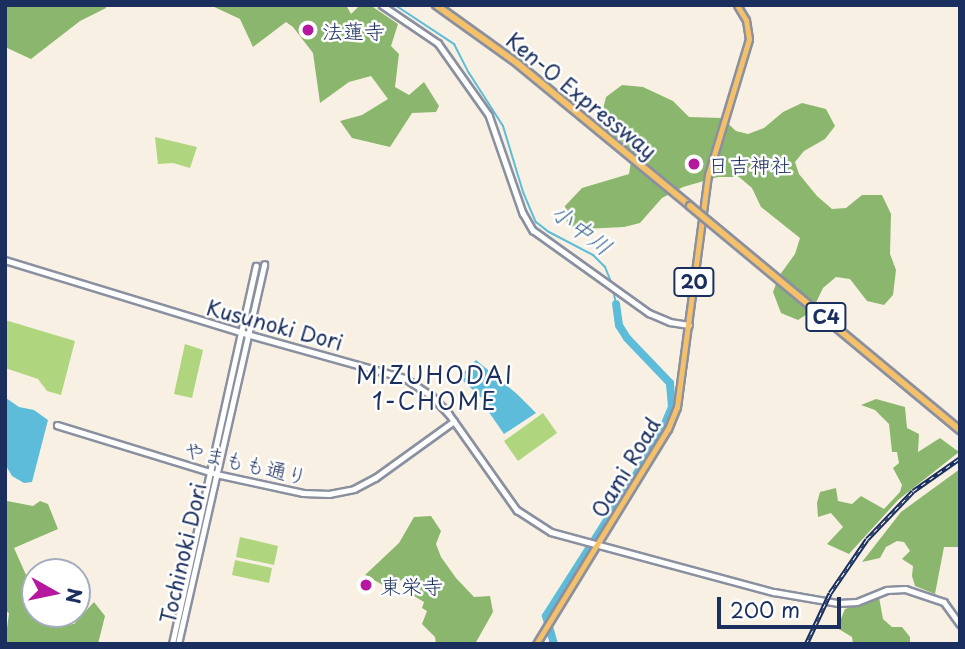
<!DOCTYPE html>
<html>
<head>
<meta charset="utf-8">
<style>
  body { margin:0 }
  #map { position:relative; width:965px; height:649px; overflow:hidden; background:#f8f1e3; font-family:"Playpen Sans","Klee One",sans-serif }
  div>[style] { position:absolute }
  .green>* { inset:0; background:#afd57e }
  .forest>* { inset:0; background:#8bb66d }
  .water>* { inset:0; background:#5cbcda }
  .stream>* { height:2px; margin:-1px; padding:0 1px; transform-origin:1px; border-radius:1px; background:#5cbcda }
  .river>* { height:8px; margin:-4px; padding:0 4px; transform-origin:4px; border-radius:4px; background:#5cbcda }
  .roads { filter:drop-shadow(2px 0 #8a90a0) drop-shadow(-2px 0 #8a90a0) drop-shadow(0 2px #8a90a0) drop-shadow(0 -2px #8a90a0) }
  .minor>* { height:4.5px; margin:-2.25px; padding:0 2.25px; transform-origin:2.25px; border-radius:2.25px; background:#fff }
  .major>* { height:5px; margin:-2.5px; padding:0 2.5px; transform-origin:2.5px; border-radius:2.5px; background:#f4c16a }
  .highway>* { height:6px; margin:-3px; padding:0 3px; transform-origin:3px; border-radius:3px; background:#f4c16a }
  .rail>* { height:4.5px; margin-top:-2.25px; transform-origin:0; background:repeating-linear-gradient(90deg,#fff 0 5px,#1b2f5e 0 10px); box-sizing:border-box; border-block:2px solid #1b2f5e }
  .bridges { filter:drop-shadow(2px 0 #8a90a0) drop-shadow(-2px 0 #8a90a0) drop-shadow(0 2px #8a90a0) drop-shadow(0 -2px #8a90a0) }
  .highway-bridge>* { height:6px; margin:-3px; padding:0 3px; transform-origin:3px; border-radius:3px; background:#f4c16a }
  .dots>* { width:19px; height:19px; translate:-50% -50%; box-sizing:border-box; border:4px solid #fff; border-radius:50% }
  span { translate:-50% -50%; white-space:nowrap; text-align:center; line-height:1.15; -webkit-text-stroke:5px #fff; paint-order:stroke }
  .shield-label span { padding:2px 5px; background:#fff; border:2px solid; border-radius:5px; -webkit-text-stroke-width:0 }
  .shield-label { font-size:19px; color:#1b2f5e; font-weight:700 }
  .poi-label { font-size:21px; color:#1b2f5e }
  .left { translate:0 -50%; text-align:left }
  .street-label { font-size:21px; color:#1b2f5e }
  .water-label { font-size:23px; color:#326089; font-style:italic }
  .neighbourhood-label { font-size:23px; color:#1b2f5e; letter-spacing:2px }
  .frame { position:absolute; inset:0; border:7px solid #1b2f5e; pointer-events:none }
  .north { position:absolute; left:21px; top:558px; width:70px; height:70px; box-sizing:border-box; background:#fff; border:2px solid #a4acbf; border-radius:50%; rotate:99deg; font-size:19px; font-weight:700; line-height:28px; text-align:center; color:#1b2f5e }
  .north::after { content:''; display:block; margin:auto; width:24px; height:32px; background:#b5179e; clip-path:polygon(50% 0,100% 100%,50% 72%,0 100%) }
  .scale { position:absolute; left:717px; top:597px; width:124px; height:32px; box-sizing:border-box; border:4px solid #1b2f5e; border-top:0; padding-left:9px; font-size:21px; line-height:24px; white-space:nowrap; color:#1b2f5e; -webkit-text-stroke:5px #fff; paint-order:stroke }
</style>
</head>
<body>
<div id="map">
  <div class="green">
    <i style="clip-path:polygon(155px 137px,197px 147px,190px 168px,173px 163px,158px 164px)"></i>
    <i style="clip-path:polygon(5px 320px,75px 341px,61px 395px,47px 391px,38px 379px,5px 368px)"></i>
    <i style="clip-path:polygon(185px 344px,203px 350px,192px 398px,174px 394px)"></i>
    <i style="clip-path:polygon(543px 413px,557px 433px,518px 461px,504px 441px)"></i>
    <i style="clip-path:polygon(240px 537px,278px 546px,274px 565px,236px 557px)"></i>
    <i style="clip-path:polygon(235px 560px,272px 568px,269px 583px,232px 575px)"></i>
  </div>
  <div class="forest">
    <i style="clip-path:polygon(5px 5px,105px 5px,106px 8px,80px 21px,31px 59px,5px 47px)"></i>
    <i style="clip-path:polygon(210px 5px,346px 5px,351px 14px,360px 5px,370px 5px,398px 24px,391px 46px,399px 54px,395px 87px,409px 95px,424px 82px,439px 106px,436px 112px,412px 113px,390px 147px,352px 138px,340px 121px,362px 115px,388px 99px,371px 76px,349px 82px,320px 103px,313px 53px,293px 27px,286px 22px,253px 47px,240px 19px)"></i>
    <i style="clip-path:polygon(622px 85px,643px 87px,673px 101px,689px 117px,722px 118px,736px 131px,748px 134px,764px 128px,783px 112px,802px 103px,826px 109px,835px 126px,825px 139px,804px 151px,795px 162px,799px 174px,817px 196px,832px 209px,846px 208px,862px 195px,882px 195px,891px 214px,890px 254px,896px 270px,893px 295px,884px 305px,867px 301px,850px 279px,836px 277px,823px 288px,812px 311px,798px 320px,781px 313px,773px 292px,779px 276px,795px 254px,800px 238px,761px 207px,752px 188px,739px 177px,718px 177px,683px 187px,662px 198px,640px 223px,624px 227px,583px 229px,567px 225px,565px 206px,582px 188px,629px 174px,631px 161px,622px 142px,607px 131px,602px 113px,606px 97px)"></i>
    <i style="clip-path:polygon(876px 399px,905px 407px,907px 428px,919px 434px,918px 452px,940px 438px,959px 452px,898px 500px,849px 554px,827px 544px,843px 527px,831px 513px,818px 517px,817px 503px,820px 492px,836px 488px,838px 501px,852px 504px,861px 496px,884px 509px,900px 492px,902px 485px,893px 468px,899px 463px,897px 452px,892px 452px,889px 424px,875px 410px,861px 405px)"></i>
    <i style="clip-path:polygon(960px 469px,960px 547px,944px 547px,935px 594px,915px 586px,912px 576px,913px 566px,902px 559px,910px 551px,904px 542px,897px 541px,886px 547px,880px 558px,862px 562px,901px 512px)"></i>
    <i style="clip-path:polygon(7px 501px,33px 506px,40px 501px,48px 504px,58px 529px,14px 548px,35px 595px,35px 614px,50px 614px,59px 625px,74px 624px,94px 602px,105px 616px,98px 644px,5px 644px,9px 613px,5px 611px)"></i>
    <i style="clip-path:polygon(431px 516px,441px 531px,436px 544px,441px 557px,456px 578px,474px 597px,490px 596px,493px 612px,475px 644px,436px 644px,435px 637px,422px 624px,427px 611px,422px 608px,424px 602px,414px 596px,419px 585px,405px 577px,390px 589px,365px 575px,399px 543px,414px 517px)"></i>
    <i style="clip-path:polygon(879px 597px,883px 619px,892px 627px,902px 627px,910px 637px,910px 644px,853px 644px,852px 637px,837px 628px,845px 609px)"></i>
  </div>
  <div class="water">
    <i style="clip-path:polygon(476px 360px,517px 394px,536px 413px,504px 434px,486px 408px,489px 405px,459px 377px)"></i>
    <i style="clip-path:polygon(6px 398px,19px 407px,34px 410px,48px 420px,32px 482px,24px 483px,12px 476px,5px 464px)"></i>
  </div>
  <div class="stream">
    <i style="left:395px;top:5px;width:71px;rotate:33.5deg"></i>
    <i style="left:454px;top:44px;width:33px;rotate:63deg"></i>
    <i style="left:469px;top:73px;width:63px;rotate:57.3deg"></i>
    <i style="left:503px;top:126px;width:69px;rotate:73.1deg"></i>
    <i style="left:523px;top:192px;width:33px;rotate:67deg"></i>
    <i style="left:536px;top:222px;width:16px;rotate:38deg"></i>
    <i style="left:549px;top:232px;width:50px;rotate:27.6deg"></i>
    <i style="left:593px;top:255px;width:17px;rotate:45deg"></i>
    <i style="left:605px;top:267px;width:18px;rotate:68deg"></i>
    <i style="left:613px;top:289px;width:15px;rotate:79deg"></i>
  </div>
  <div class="river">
    <i style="left:554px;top:644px;width:29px;rotate:-106deg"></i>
    <i style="left:546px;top:616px;width:209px;rotate:-57.5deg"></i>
    <i style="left:658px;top:440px;width:36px;rotate:-67deg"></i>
    <i style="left:672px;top:407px;width:24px;rotate:-95deg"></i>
    <i style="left:670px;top:383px;width:62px;rotate:-133.7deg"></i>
    <i style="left:627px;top:338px;width:15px;rotate:-122deg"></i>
    <i style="left:619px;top:325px;width:21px;rotate:-98deg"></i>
  </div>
  <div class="roads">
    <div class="minor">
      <i style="left:382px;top:5px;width:68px;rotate:34.2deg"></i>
      <i style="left:438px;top:43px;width:88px;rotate:54.7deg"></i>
      <i style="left:489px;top:115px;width:104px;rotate:70.9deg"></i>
      <i style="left:523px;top:213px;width:20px;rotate:60deg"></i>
      <i style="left:533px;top:230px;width:143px;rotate:35.6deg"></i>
      <i style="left:649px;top:313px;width:23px;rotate:23deg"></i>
      <i style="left:670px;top:322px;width:19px;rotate:9deg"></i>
      <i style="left:5px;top:260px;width:253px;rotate:17deg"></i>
      <i style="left:247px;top:334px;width:164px;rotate:15.6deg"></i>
      <i style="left:405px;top:378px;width:32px;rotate:34deg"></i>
      <i style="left:432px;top:396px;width:25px;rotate:47deg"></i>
      <i style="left:449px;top:414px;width:118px;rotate:54.7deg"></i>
      <i style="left:517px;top:510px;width:40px;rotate:32.9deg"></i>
      <i style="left:551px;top:532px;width:231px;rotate:15.1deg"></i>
      <i style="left:774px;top:592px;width:65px;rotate:9.8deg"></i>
      <i style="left:838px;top:603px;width:19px;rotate:-3deg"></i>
      <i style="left:857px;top:602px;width:32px;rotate:-22deg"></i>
      <i style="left:887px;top:590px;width:18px;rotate:-3deg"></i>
      <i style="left:905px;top:589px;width:41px;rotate:18.4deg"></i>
      <i style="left:944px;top:602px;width:27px;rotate:54deg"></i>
      <i style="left:57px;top:425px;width:166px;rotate:17.1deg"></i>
      <i style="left:216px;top:474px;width:89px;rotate:12.3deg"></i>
      <i style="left:303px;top:493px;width:26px;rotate:2deg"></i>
      <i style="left:329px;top:494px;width:25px;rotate:-11deg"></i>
      <i style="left:354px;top:489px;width:24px;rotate:-28deg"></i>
      <i style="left:375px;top:478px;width:97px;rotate:-35.8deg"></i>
      <i style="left:172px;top:644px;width:387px;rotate:-77.5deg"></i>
      <i style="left:178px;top:644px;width:389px;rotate:-77.2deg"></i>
    </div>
    <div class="major">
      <i style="left:536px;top:644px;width:252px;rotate:-58.5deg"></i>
      <i style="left:668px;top:429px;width:24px;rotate:-68deg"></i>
      <i style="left:677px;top:407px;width:234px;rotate:-82.4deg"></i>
      <i style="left:708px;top:175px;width:142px;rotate:-73.2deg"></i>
      <i style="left:749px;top:39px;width:19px;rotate:-99deg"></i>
      <i style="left:746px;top:20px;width:17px;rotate:-121deg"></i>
    </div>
    <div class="highway">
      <i style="left:436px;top:5px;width:101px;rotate:35.7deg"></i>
      <i style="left:518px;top:64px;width:223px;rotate:39.5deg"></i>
    </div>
  </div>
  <div class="rail">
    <i style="left:806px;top:644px;width:56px;rotate:-64.8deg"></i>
    <i style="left:830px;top:593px;width:65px;rotate:-55.6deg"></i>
    <i style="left:867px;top:539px;width:66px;rotate:-46.2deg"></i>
    <i style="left:913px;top:491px;width:57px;rotate:-35.1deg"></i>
  </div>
  <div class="bridges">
    <div class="highway-bridge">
      <i style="left:690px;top:206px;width:351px;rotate:39.7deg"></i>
    </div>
  </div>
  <div class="dots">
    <i style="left:308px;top:30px;background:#b5179e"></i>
    <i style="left:694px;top:164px;background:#b5179e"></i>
    <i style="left:366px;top:585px;background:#b5179e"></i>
  </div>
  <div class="shield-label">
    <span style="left:694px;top:282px">20</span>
    <span style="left:826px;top:317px">C4</span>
  </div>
  <div class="poi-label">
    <span class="left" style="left:322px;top:30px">法蓮寺</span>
    <span class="left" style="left:708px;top:164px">日吉神社</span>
    <span class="left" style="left:380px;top:585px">東栄寺</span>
  </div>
  <div class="street-label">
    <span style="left:582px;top:95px;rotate:39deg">Ken-O Expressway</span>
    <span style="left:275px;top:324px;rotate:15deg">Kusunoki Dori</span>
    <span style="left:246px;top:462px;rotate:13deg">やまもも通り</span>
    <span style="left:625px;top:467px;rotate:-59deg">Oami Road</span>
    <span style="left:182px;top:553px;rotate:-77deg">Tochinoki Dori</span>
  </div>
  <div class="water-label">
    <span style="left:582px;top:229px;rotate:37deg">小中川</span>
  </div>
  <div class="neighbourhood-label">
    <span style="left:435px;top:388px">MIZUHODAI<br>1-CHOME</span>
  </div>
  <div class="frame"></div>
  <div class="north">N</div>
  <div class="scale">200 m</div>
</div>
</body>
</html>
